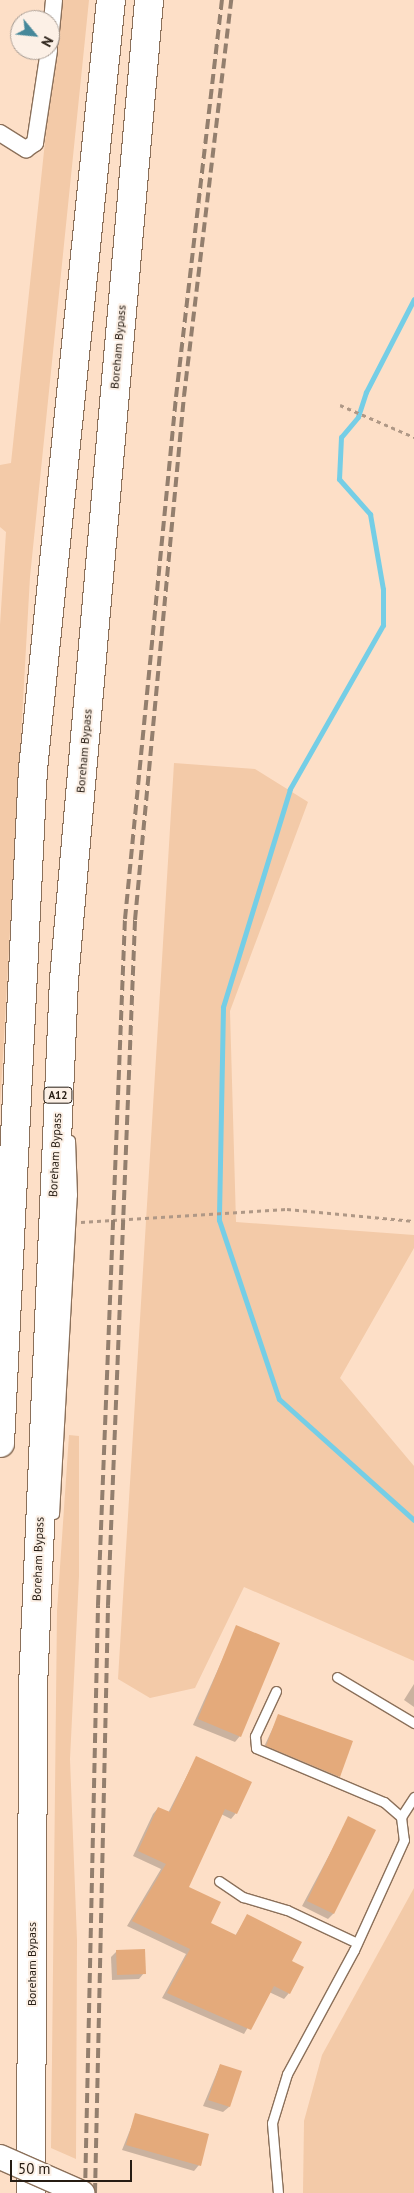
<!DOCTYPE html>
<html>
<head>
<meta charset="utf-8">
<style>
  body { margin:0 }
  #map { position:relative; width:414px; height:2193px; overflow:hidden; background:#fddfc7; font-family:"PT Sans",sans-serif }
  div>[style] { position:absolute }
  .green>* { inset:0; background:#f3caa8 }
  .shadow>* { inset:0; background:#0003 }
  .stream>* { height:5px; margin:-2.5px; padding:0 2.5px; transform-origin:2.5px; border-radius:2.5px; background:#75cee6 }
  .building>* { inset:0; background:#e4aa7b }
  .path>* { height:3px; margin-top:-1.5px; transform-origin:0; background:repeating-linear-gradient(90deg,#af9886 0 4px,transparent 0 8px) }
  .roads { filter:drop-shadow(1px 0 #8b705a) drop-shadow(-1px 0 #8b705a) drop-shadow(0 1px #8b705a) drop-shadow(0 -1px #8b705a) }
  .lane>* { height:9px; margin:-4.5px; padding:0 4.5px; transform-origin:4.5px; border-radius:4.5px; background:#fff }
  .street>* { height:16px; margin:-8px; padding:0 8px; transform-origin:8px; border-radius:8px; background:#fff }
  .highway>* { height:28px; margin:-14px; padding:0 14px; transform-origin:14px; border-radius:14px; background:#fff }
  .rail>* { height:4px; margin-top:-2px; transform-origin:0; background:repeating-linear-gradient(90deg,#937f6e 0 10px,transparent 0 15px) }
  .bridges { filter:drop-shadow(1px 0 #8b705a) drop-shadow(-1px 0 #8b705a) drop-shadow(0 1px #8b705a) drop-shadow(0 -1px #8b705a) }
  .secondary-bridge>* { height:24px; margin:-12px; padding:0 12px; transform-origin:12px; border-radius:12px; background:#fff }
  span { translate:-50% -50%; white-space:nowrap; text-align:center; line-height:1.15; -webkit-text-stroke:4px #fcf0e6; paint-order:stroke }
  .shield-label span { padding:1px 4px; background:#fcf0e6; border:1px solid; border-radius:4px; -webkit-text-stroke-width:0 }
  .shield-label { font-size:11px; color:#261c13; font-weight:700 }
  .street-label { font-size:12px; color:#261c13 }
  .north { position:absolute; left:10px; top:10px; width:50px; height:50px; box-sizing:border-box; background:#fcf0e6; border:1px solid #a69b92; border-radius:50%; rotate:118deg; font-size:14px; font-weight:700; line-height:20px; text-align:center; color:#261c13 }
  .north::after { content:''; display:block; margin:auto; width:18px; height:22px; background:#46889a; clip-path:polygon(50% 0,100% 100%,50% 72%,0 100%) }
  .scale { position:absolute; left:10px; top:2160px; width:122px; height:22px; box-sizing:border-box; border:2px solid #261c13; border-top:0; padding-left:6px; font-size:15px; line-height:18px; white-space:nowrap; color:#261c13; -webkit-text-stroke:4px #fcf0e6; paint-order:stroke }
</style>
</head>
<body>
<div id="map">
  <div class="green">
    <i style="clip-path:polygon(60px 0,89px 0,30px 577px,0 1108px,0 625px,6px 532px,0 527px,0 465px,11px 463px)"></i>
    <i style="clip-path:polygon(174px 763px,255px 769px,308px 802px,230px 1011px,236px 1222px,414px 1235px,414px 1248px,340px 1378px,414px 1466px,414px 1661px,244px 1587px,195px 1688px,150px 1698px,118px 1679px)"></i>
    <i style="clip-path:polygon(69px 1435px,79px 1436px,79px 1576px,70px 1759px,77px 1940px,76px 2159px,51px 2148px,57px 1611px)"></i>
    <i style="clip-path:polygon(414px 1888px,414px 2193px,303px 2193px,304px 2121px,322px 2055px)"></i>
  </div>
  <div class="shadow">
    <i style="clip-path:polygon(237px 1627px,240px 1736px,235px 1742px,193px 1725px)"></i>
    <i style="clip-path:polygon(414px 1684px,414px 1707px,404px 1700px)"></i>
    <i style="clip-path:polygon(279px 1715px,339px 1776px,333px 1781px,262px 1751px)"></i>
    <i style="clip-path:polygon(196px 1758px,236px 1813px,231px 1819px,221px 1814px,187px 1887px,209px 1923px,235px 1936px,248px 1915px,290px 1961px,289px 1993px,284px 1999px,269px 1992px,244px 2034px,162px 1998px,186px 1954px,127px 1926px,161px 1869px,133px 1856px,153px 1814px,158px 1808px,168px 1813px)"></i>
    <i style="clip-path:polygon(349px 1818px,333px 1914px,328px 1919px,302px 1906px)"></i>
    <i style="clip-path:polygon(117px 1951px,144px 1973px,139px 1979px,112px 1980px,111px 1957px)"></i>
    <i style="clip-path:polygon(220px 2065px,229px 2107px,223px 2112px,203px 2106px)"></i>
    <i style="clip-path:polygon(136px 2115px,199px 2165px,194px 2171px,122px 2150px)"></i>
  </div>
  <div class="stream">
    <i style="left:414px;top:299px;width:105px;rotate:117.3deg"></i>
    <i style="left:366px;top:392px;width:26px;rotate:108deg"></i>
    <i style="left:358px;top:417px;width:26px;rotate:130deg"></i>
    <i style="left:341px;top:437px;width:42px;rotate:92.7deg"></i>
    <i style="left:339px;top:479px;width:47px;rotate:48.5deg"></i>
    <i style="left:370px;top:514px;width:76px;rotate:80.2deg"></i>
    <i style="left:383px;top:589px;width:36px;rotate:90deg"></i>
    <i style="left:383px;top:625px;width:189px;rotate:119.6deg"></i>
    <i style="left:290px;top:789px;width:228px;rotate:107.1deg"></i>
    <i style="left:223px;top:1007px;width:213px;rotate:91.1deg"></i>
    <i style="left:219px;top:1220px;width:189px;rotate:71.5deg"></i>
    <i style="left:279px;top:1399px;width:181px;rotate:41.9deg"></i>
  </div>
  <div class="building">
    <i style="clip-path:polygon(236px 1625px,280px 1643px,241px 1737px,198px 1719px)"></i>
    <i style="clip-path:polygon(278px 1714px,353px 1741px,340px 1777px,266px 1746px)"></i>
    <i style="clip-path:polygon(196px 1756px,252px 1782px,237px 1814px,225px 1809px,189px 1887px,221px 1902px,211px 1923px,236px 1935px,247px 1914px,302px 1942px,292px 1961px,304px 1967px,290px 1994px,274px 1986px,251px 2030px,167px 1993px,190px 1949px,132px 1921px,166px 1864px,138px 1851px,158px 1807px,170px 1812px)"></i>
    <i style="clip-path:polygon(348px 1816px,376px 1830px,334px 1914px,307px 1901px)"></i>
    <i style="clip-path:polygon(145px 1949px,146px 1974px,117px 1975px,116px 1950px)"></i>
    <i style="clip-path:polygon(220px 2064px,242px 2071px,230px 2107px,208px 2100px)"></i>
    <i style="clip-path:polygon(135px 2113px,209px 2134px,201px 2166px,126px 2145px)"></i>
  </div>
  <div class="path">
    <i style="left:340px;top:405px;width:81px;rotate:23.4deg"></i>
    <i style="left:81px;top:1222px;width:206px;rotate:-3.6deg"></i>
    <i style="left:287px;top:1209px;width:128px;rotate:5.4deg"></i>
  </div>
  <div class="roads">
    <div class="lane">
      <i style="left:54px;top:1514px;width:320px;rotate:-86.8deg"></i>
      <i style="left:72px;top:1195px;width:55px;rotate:-92.1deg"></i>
      <i style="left:337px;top:1677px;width:90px;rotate:30.9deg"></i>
      <i style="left:276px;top:1691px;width:50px;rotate:115deg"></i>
      <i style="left:255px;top:1736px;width:12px;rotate:85deg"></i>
      <i style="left:256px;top:1748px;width:139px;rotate:22.9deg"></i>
      <i style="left:384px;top:1802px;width:23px;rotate:41deg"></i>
      <i style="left:401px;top:1817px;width:23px;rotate:83deg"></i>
      <i style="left:404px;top:1840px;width:121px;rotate:114.4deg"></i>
      <i style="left:354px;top:1950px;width:141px;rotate:118.4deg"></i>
      <i style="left:287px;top:2074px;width:51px;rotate:107deg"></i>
      <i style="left:272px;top:2123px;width:70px;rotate:85.1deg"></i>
      <i style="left:401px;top:1817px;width:24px;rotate:-57deg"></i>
      <i style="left:219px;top:1881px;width:29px;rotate:34deg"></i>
      <i style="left:243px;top:1897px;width:46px;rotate:16.5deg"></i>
      <i style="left:287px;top:1910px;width:77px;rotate:25.2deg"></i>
    </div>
    <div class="street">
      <i style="left:50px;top:41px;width:41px;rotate:-84.4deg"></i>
      <i style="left:0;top:133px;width:31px;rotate:32deg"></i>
      <i style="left:26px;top:149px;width:11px;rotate:-34deg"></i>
      <i style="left:35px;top:143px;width:94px;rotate:-81.4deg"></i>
    </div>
    <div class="highway">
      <i style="left:0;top:1443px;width:675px;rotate:-87.2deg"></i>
      <i style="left:33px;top:769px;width:773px;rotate:-84.21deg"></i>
      <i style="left:31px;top:2193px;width:506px;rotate:-89.77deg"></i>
      <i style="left:33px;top:1687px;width:708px;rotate:-87.49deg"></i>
      <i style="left:64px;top:980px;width:984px;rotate:-85.04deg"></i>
    </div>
  </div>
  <div class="rail">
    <i style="left:85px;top:2193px;width:588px;rotate:-88.73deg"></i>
    <i style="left:98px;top:1605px;width:687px;rotate:-87.75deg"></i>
    <i style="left:125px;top:919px;width:524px;rotate:-84.42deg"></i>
    <i style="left:176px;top:397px;width:400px;rotate:-83.4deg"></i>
    <i style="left:95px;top:2193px;width:588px;rotate:-88.73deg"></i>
    <i style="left:108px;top:1605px;width:686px;rotate:-87.74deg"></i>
    <i style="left:135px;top:920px;width:526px;rotate:-84.66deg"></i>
    <i style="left:184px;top:396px;width:399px;rotate:-83.2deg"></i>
  </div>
  <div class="bridges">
    <div class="secondary-bridge">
      <i style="left:0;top:2157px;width:90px;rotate:23.7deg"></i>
    </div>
  </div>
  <div class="shield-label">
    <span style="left:58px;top:1095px">A12</span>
  </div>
  <div class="street-label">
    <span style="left:118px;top:347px;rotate:-85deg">Boreham Bypass</span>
    <span style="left:84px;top:751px;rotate:-85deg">Boreham Bypass</span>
    <span style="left:55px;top:1155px;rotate:-87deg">Boreham Bypass</span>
    <span style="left:38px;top:1559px;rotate:-88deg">Boreham Bypass</span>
    <span style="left:32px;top:1964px;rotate:-90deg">Boreham Bypass</span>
  </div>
  <div class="north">N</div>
  <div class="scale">50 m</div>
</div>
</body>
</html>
